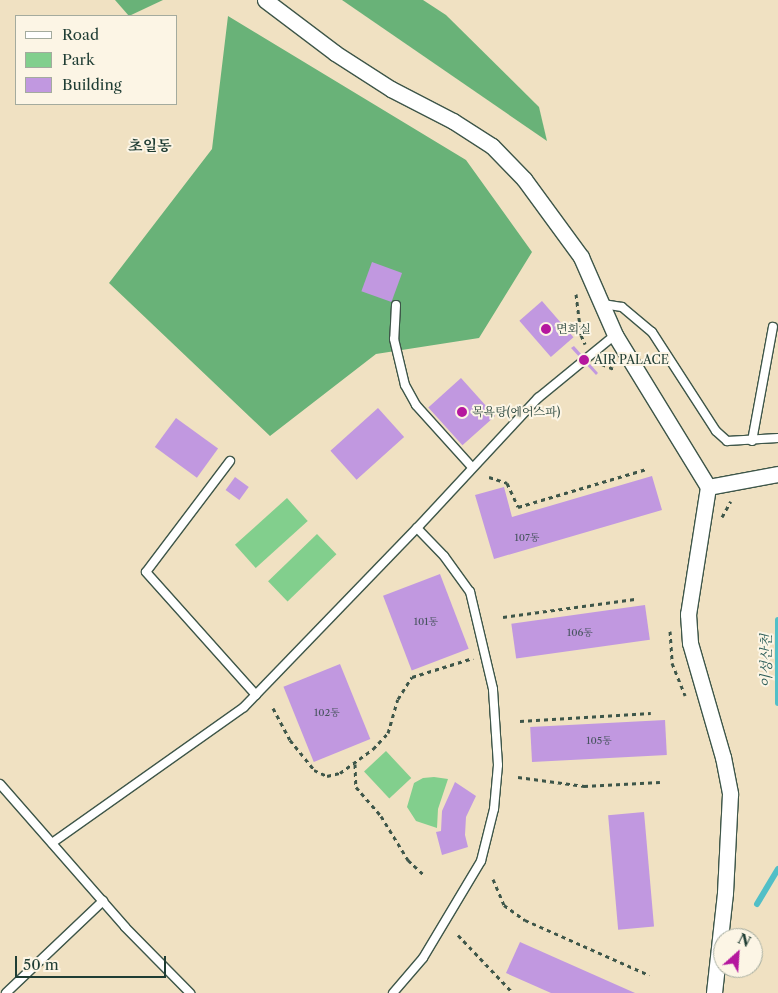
<!DOCTYPE html>
<meta charset="utf-8">
<style>
body{margin:0}
#map{position:relative;width:778px;height:993px;overflow:hidden;background:#f0e1c2;font-family:"Libre Caslon Text","Noto Serif KR",serif}
div>[style]{position:absolute}
.green>*{inset:0;background:#82cf8d;transform-origin:0 0}
.forest>*{inset:0;background:#69b278}
.stream>*{height:6px;margin:-3px;padding:0 3px;transform-origin:3px;border-radius:3px;background:#51bfc7}
.building>*{inset:0;background:#c198e0;transform-origin:0 0}
.path>*{height:3px;margin-top:-1.5px;transform-origin:0;background:repeating-linear-gradient(90deg,#3e5649 0 4px,transparent 0 8px)}
.roads{filter:drop-shadow(1px 0 #3e5649) drop-shadow(-1px 0 #3e5649) drop-shadow(0 1px #3e5649) drop-shadow(0 -1px #3e5649)}
.lane>*{height:8px;margin:-4px;padding:0 4px;transform-origin:4px;border-radius:4px;background:#fff}
.street>*{height:15px;margin:-7.5px;padding:0 7.5px;transform-origin:7.5px;border-radius:7.5px;background:#fff}
.dots>*{width:14px;height:14px;translate:-50% -50%;box-sizing:border-box;border:2px solid #fcf5e5;border-radius:50%}
span{translate:-50% -50%;white-space:nowrap;text-align:center;line-height:1.15;-webkit-text-stroke:4px #fcf5e5;paint-order:stroke}
.number-label{font-size:10px;color:#48545f}
.number-label span{-webkit-text-stroke-width:0}
.poi-label{font-size:12px;color:#1f3d34}
.left{translate:0 -50%;text-align:left}
.water-label{font-size:14px;color:#2c5e59;font-style:italic}
.quarter-label{font-size:15px;color:#1f3d34;font-weight:700}
.legend{position:absolute;left:15px;top:15px;width:162px;height:90px;box-sizing:border-box;background:#fcf5e5;border:1px solid #a4ab9e;margin:0;padding:6px 9px;list-style:none;font-size:15px;color:#1f3d34}
.legend li{display:flex;align-items:center;gap:10px;height:25px}
.legend b{width:25px;border:1px solid #a4ab9e}
.north{position:absolute;left:713px;top:928px;width:50px;height:50px;box-sizing:border-box;background:#fcf5e5;border:1px solid #a4ab9e;border-radius:50%;rotate:26deg;font-size:14px;font-weight:700;line-height:20px;text-align:center;color:#1f3d34}
.north::after{content:'';display:block;margin:auto;width:18px;height:22px;background:#b5179e;clip-path:polygon(50% 0,100% 100%,50% 72%,0 100%)}
.scale{position:absolute;left:15px;top:956px;width:151px;height:22px;box-sizing:border-box;border:2px solid #1f3d34;border-top:0;padding-left:6px;font-size:15px;line-height:18px;white-space:nowrap;color:#1f3d34;-webkit-text-stroke:4px #fcf5e5;paint-order:stroke}
</style>
<div id="map">
<div class="green">
<i style="left:287px;top:498px;width:31px;height:70px;rotate:48deg"></i>
<i style="left:317px;top:534px;width:28px;height:68px;rotate:46deg"></i>
<i style="left:386px;top:751px;width:37px;height:30px;rotate:47deg"></i>
<i style="clip-path:polygon(434px 777px,448px 779px,438px 809px,437px 828px,416px 821px,407px 807px,414px 783px,423px 778px)"></i>
</div>
<div class="forest">
<i style="clip-path:polygon(115px 0,163px 0,129px 16px)"></i>
<i style="clip-path:polygon(342px 0,423px 0,446px 15px,539px 107px,547px 141px)"></i>
<i style="clip-path:polygon(228px 16px,466px 160px,532px 252px,479px 338px,376px 354px,270px 436px,109px 283px,212px 149px)"></i>
</div>
<div class="stream">
<i style="left:778px;top:620px;width:83px;rotate:90deg"></i>
<i style="left:757px;top:904px;width:41px;rotate:-59deg"></i>
</div>
<div class="building">
<i style="left:372px;top:262px;width:32px;height:31px;rotate:20deg"></i>
<i style="left:542px;top:301px;width:48px;height:30px;rotate:49deg"></i>
<i style="clip-path:polygon(574px 346px,598px 373px,596px 375px,571px 348px)"></i>
<i style="left:461px;top:378px;width:51px;height:44px;rotate:48deg"></i>
<i style="left:378px;top:408px;width:39px;height:64px;rotate:48deg"></i>
<i style="left:176px;top:418px;width:52px;height:36px;rotate:36deg"></i>
<i style="clip-path:polygon(652px 476px,662px 510px,494px 559px,475px 495px,504px 487px,512px 517px)"></i>
<i style="left:235px;top:477px;width:17px;height:16px;rotate:36deg"></i>
<i style="left:440px;top:574px;width:80px;height:61px;rotate:69deg"></i>
<i style="left:645px;top:605px;width:35px;height:135px;rotate:82deg"></i>
<i style="left:340px;top:664px;width:81px;height:61px;rotate:68deg"></i>
<i style="left:665px;top:720px;width:35px;height:135px;rotate:87deg"></i>
<i style="clip-path:polygon(455px 782px,476px 796px,466px 817px,465px 835px,468px 847px,442px 855px,436px 832px,441px 831px,442px 811px)"></i>
<i style="left:644px;top:812px;width:115px;height:36px;rotate:85deg"></i>
<i style="clip-path:polygon(520px 942px,635px 993px,551px 993px,506px 973px)"></i>
</div>
<div class="path">
<i style="left:576px;top:294px;width:41px;rotate:83deg"></i>
<i style="left:581px;top:335px;width:10px;rotate:66deg"></i>
<i style="left:602px;top:364px;width:13px;rotate:23deg"></i>
<i style="left:489px;top:477px;width:19px;rotate:18deg"></i>
<i style="left:507px;top:483px;width:26px;rotate:65deg"></i>
<i style="left:518px;top:507px;width:134px;rotate:-16.5deg"></i>
<i style="left:722px;top:517px;width:18px;rotate:-61deg"></i>
<i style="left:503px;top:617px;width:133px;rotate:-7.8deg"></i>
<i style="left:670px;top:631px;width:32px;rotate:86deg"></i>
<i style="left:672px;top:663px;width:35px;rotate:68deg"></i>
<i style="left:273px;top:708px;width:36px;rotate:62deg"></i>
<i style="left:290px;top:740px;width:38px;rotate:51deg"></i>
<i style="left:314px;top:770px;width:14px;rotate:25deg"></i>
<i style="left:327px;top:776px;width:13px;rotate:-13deg"></i>
<i style="left:340px;top:773px;width:41px;rotate:-36deg"></i>
<i style="left:373px;top:749px;width:22px;rotate:-47deg"></i>
<i style="left:388px;top:733px;width:35px;rotate:-74deg"></i>
<i style="left:398px;top:699px;width:26px;rotate:-58deg"></i>
<i style="left:412px;top:677px;width:64px;rotate:-17.3deg"></i>
<i style="left:520px;top:721px;width:131px;rotate:-3.5deg"></i>
<i style="left:355px;top:764px;width:23px;rotate:88deg"></i>
<i style="left:356px;top:787px;width:38px;rotate:49deg"></i>
<i style="left:381px;top:816px;width:52px;rotate:58.5deg"></i>
<i style="left:408px;top:860px;width:21px;rotate:43deg"></i>
<i style="left:518px;top:777px;width:67px;rotate:7.8deg"></i>
<i style="left:584px;top:786px;width:76px;rotate:-3deg"></i>
<i style="left:493px;top:879px;width:28px;rotate:67deg"></i>
<i style="left:504px;top:905px;width:26px;rotate:36deg"></i>
<i style="left:525px;top:920px;width:136px;rotate:23.9deg"></i>
<i style="left:458px;top:935px;width:80px;rotate:46.5deg"></i>
</div>
<div class="roads">
<div class="lane">
<i style="left:603px;top:304px;width:19px;rotate:9deg"></i>
<i style="left:622px;top:307px;width:39px;rotate:40deg"></i>
<i style="left:652px;top:332px;width:118px;rotate:57.1deg"></i>
<i style="left:716px;top:431px;width:15px;rotate:42deg"></i>
<i style="left:727px;top:441px;width:51px;rotate:-3.4deg"></i>
<i style="left:396px;top:305px;width:34px;rotate:93deg"></i>
<i style="left:394px;top:339px;width:47px;rotate:76.6deg"></i>
<i style="left:405px;top:385px;width:23px;rotate:61deg"></i>
<i style="left:416px;top:405px;width:82px;rotate:48deg"></i>
<i style="left:752px;top:441px;width:116px;rotate:-79.6deg"></i>
<i style="left:230px;top:461px;width:139px;rotate:127.1deg"></i>
<i style="left:146px;top:572px;width:165px;rotate:48.2deg"></i>
<i style="left:0;top:784px;width:190px;rotate:48.8deg"></i>
<i style="left:125px;top:927px;width:93px;rotate:45.4deg"></i>
<i style="left:52px;top:843px;width:235px;rotate:-35.3deg"></i>
<i style="left:244px;top:707px;width:249px;rotate:-46deg"></i>
<i style="left:6px;top:993px;width:134px;rotate:-43.5deg"></i>
<i style="left:393px;top:993px;width:46px;rotate:-49.4deg"></i>
<i style="left:423px;top:958px;width:113px;rotate:-59.1deg"></i>
<i style="left:481px;top:861px;width:54px;rotate:-76deg"></i>
<i style="left:494px;top:809px;width:44px;rotate:-84.8deg"></i>
<i style="left:498px;top:765px;width:76px;rotate:-93.8deg"></i>
<i style="left:493px;top:689px;width:100px;rotate:-103.3deg"></i>
<i style="left:470px;top:592px;width:44px;rotate:-125.8deg"></i>
<i style="left:444px;top:556px;width:39px;rotate:-134deg"></i>
<i style="left:417px;top:528px;width:178px;rotate:-47.1deg"></i>
<i style="left:538px;top:398px;width:99px;rotate:-39.3deg"></i>
</div>
<div class="street">
<i style="left:265px;top:0;width:88px;rotate:37.1deg"></i>
<i style="left:335px;top:53px;width:67px;rotate:32.7deg"></i>
<i style="left:391px;top:89px;width:70px;rotate:27.3deg"></i>
<i style="left:453px;top:121px;width:46px;rotate:32.7deg"></i>
<i style="left:492px;top:146px;width:46px;rotate:45.9deg"></i>
<i style="left:524px;top:179px;width:97px;rotate:53.8deg"></i>
<i style="left:581px;top:257px;width:85px;rotate:66.4deg"></i>
<i style="left:615px;top:335px;width:178px;rotate:58.5deg"></i>
<i style="left:708px;top:487px;width:129px;rotate:98.9deg"></i>
<i style="left:688px;top:614px;width:29px;rotate:86deg"></i>
<i style="left:690px;top:643px;width:119px;rotate:73.9deg"></i>
<i style="left:723px;top:757px;width:38px;rotate:79deg"></i>
<i style="left:730px;top:794px;width:99px;rotate:92.9deg"></i>
<i style="left:725px;top:893px;width:101px;rotate:96.3deg"></i>
<i style="left:708px;top:487px;width:71px;rotate:-10.5deg"></i>
</div>
</div>
<div class="dots">
<i style="left:546px;top:329px;background:#b5179e"></i>
<i style="left:584px;top:360px;background:#b5179e"></i>
<i style="left:462px;top:412px;background:#b5179e"></i>
</div>
<div class="number-label">
<span style="left:527px;top:538px">107동</span>
<span style="left:426px;top:622px">101동</span>
<span style="left:580px;top:633px">106동</span>
<span style="left:327px;top:713px">102동</span>
<span style="left:599px;top:741px">105동</span>
</div>
<div class="poi-label">
<span class="left" style="left:556px;top:329px">면회실</span>
<span class="left" style="left:594px;top:360px">AIR PALACE</span>
<span class="left" style="left:472px;top:412px">목욕탕(에어스파)</span>
</div>
<div class="water-label">
<span style="left:766px;top:661px;rotate:-90deg">이성산천</span>
</div>
<div class="quarter-label">
<span style="left:150px;top:146px">초일동</span>
</div>
<ul class="legend">
<li><b style="height:6px;background:#fff"></b>Road</li>
<li><b style="height:14px;background:#82cf8d"></b>Park</li>
<li><b style="height:14px;background:#c198e0"></b>Building</li>
</ul>
<div class="north">N</div>
<div class="scale">50 m</div>
</div>
